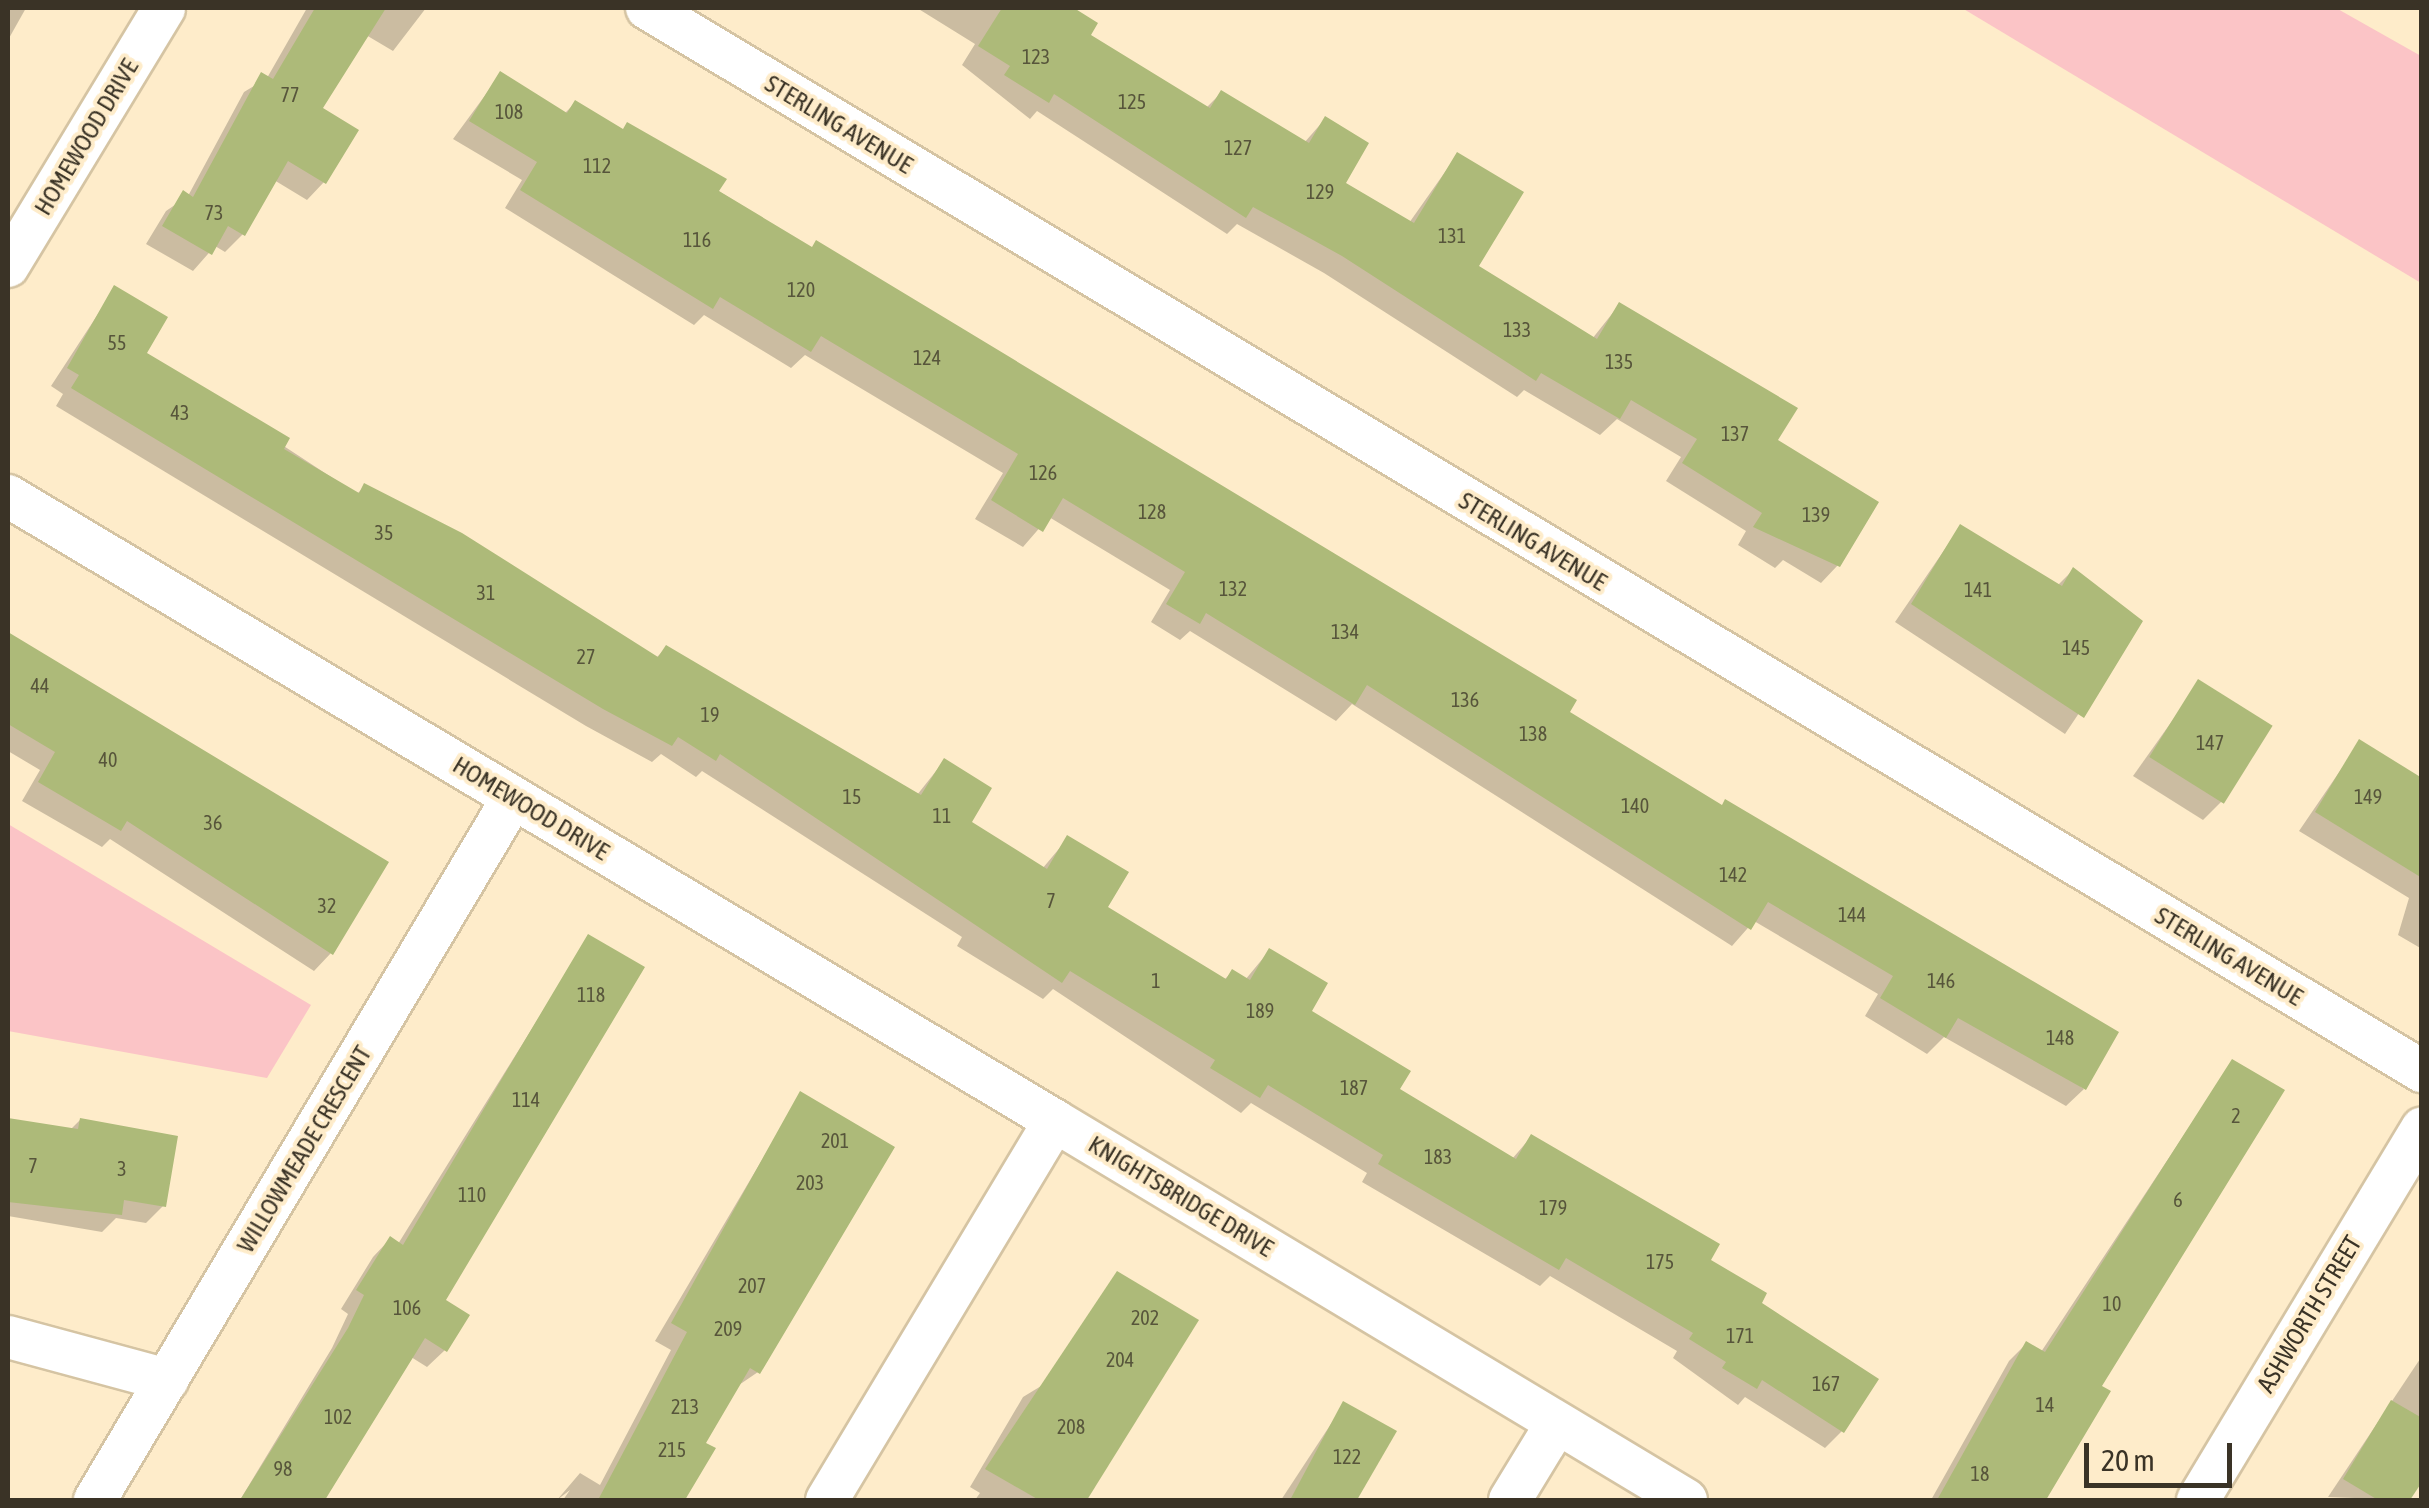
<!DOCTYPE html>
<style>
body{margin:0}
#map{position:relative;width:2429px;height:1508px;overflow:hidden;background:#feecca;font-family:"Asap Condensed",sans-serif}
div>[style]{position:absolute}
.green>*{inset:0;background:#fbc4c6}
.shadow>*{inset:0;background:#0003}
.building>*{inset:0;background:#adba79;transform-origin:0 0}
.roads{filter:drop-shadow(2px 0 #d5c4a3) drop-shadow(-2px 0 #d5c4a3) drop-shadow(0 2px #d5c4a3) drop-shadow(0 -2px #d5c4a3)}
.minor>*{height:42px;margin:-21px;padding:0 21px;transform-origin:21px;border-radius:21px;background:#fff}
span{translate:-50% -50%;white-space:nowrap;text-align:center;line-height:1.15;-webkit-text-stroke:8px #feecca;paint-order:stroke}
.number-label{font-size:20px;color:#57553b}
.number-label span{-webkit-text-stroke-width:0}
.street-label{font-size:25px;color:#3a3326}
.frame{position:absolute;inset:0;border:10px solid #3a3326;pointer-events:none}
.scale{position:absolute;left:2084px;top:1443px;width:148px;height:45px;box-sizing:border-box;border:5px solid #3a3326;border-top:0;padding-left:12px;font-size:30px;line-height:35px;white-space:nowrap;color:#3a3326;-webkit-text-stroke:8px #feecca;paint-order:stroke}
</style>
<div id="map">
<div class="green">
<i style="clip-path:polygon(1962px 8px,2336px 8px,2421px 56px,2421px 283px)"></i>
<i style="clip-path:polygon(8px 824px,311px 1005px,267px 1078px,8px 1031px)"></i>
</div>
<div class="shadow">
<i style="clip-path:polygon(8px 8px,26px 8px,8px 40px)"></i>
<i style="clip-path:polygon(307px 8px,426px 8px,393px 51px,366px 35px,319px 109px,324px 182px,307px 200px,274px 180px,243px 234px,225px 252px,215px 246px,193px 271px,146px 244px,166px 211px,188px 196px,244px 92px,267px 78px)"></i>
<i style="clip-path:polygon(917px 8px,1069px 8px,1095px 24px,1087px 36px,1206px 108px,1221px 93px,1304px 143px,1325px 119px,1342px 184px,1409px 223px,1457px 155px,1476px 267px,1592px 339px,1619px 305px,1775px 441px,1838px 565px,1821px 583px,1783px 560px,1775px 568px,1738px 545px,1746px 531px,1666px 481px,1681px 457px,1617px 419px,1600px 435px,1524px 390px,1517px 397px,1324px 273px,1237px 224px,1227px 234px,1037px 111px,1030px 119px,962px 65px,975px 44px)"></i>
<i style="clip-path:polygon(500px 75px,564px 114px,575px 103px,1567px 712px,2084px 1089px,2066px 1106px,1944px 1037px,1927px 1054px,1865px 1016px,1878px 994px,1754px 921px,1732px 946px,1352px 704px,1336px 721px,1190px 631px,1180px 640px,1151px 622px,1170px 590px,1049px 517px,1023px 547px,975px 519px,1003px 473px,805px 355px,791px 368px,704px 315px,694px 325px,505px 208px,522px 180px,453px 139px)"></i>
<i style="clip-path:polygon(115px 288px,143px 354px,357px 494px,365px 486px,656px 658px,666px 648px,917px 795px,944px 761px,968px 823px,1042px 869px,1068px 838px,1105px 907px,1224px 980px,1232px 972px,1245px 980px,1269px 951px,1308px 1012px,1396px 1090px,1512px 1159px,1531px 1137px,1708px 1260px,1759px 1304px,1842px 1431px,1825px 1448px,1745px 1397px,1738px 1405px,1673px 1358px,1677px 1351px,1550px 1276px,1540px 1286px,1362px 1182px,1367px 1173px,1251px 1103px,1241px 1113px,1053px 989px,1043px 999px,957px 946px,962px 937px,702px 771px,696px 777px,661px 754px,652px 762px,586px 726px,56px 406px,63px 394px,51px 386px)"></i>
<i style="clip-path:polygon(1960px 527px,2057px 586px,2073px 570px,2140px 622px,2065px 734px,1895px 622px)"></i>
<i style="clip-path:polygon(16px 640px,331px 953px,314px 971px,110px 839px,102px 847px,22px 801px,40px 770px,8px 751px,8px 648px)"></i>
<i style="clip-path:polygon(2199px 683px,2221px 802px,2203px 820px,2133px 776px)"></i>
<i style="clip-path:polygon(2359px 743px,2422px 780px,2422px 949px,2398px 935px,2409px 898px,2299px 831px)"></i>
<i style="clip-path:polygon(589px 937px,443px 1300px,445px 1350px,427px 1367px,411px 1357px,324px 1500px,240px 1500px,332px 1348px,348px 1314px,341px 1309px,373px 1257px,390px 1239px,398px 1244px)"></i>
<i style="clip-path:polygon(2232px 1062px,2099px 1387px,2107px 1392px,2044px 1500px,1931px 1500px,2009px 1361px,2026px 1344px,2041px 1352px)"></i>
<i style="clip-path:polygon(801px 1094px,758px 1372px,736px 1387px,702px 1444px,712px 1449px,681px 1500px,563px 1500px,570px 1490px,557px 1500px,580px 1473px,600px 1485px,671px 1350px,655px 1341px)"></i>
<i style="clip-path:polygon(8px 1119px,70px 1130px,80px 1120px,163px 1206px,146px 1223px,116px 1218px,102px 1232px,8px 1216px)"></i>
<i style="clip-path:polygon(1117px 1274px,1196px 1321px,1085px 1500px,975px 1500px,980px 1493px,970px 1487px,1023px 1397px,1046px 1383px)"></i>
<i style="clip-path:polygon(2422px 1356px,2422px 1478px,2407px 1500px,2328px 1497px)"></i>
<i style="clip-path:polygon(1344px 1404px,1393px 1432px,1354px 1500px,1281px 1500px)"></i>
</div>
<div class="building">
<i style="clip-path:polygon(315px 8px,386px 8px,323px 108px,359px 130px,326px 184px,288px 161px,245px 236px,228px 226px,212px 255px,162px 226px,183px 190px,193px 197px,261px 72px,273px 79px)"></i>
<i style="clip-path:polygon(1002px 8px,1074px 8px,1098px 23px,1091px 35px,1210px 108px,1221px 90px,1309px 143px,1325px 116px,1369px 143px,1346px 183px,1414px 223px,1457px 152px,1524px 192px,1479px 266px,1597px 339px,1619px 302px,1798px 408px,1778px 440px,1879px 502px,1840px 567px,1753px 527px,1762px 513px,1682px 463px,1697px 439px,1631px 400px,1620px 419px,1541px 373px,1536px 381px,1342px 256px,1253px 207px,1246px 218px,1054px 94px,1049px 103px,1004px 75px,1010px 66px,978px 46px)"></i>
<i style="clip-path:polygon(500px 71px,567px 113px,575px 100px,623px 129px,627px 122px,727px 179px,719px 191px,812px 247px,816px 240px,1577px 700px,1570px 712px,1722px 805px,1725px 799px,2119px 1032px,2086px 1090px,1958px 1018px,1946px 1038px,1880px 998px,1893px 976px,1768px 902px,1751px 930px,1367px 685px,1355px 705px,1206px 613px,1200px 624px,1166px 604px,1185px 572px,1063px 498px,1043px 532px,991px 500px,1018px 454px,821px 336px,811px 352px,720px 297px,713px 309px,520px 190px,537px 162px,469px 121px)"></i>
<i style="clip-path:polygon(114px 285px,168px 317px,147px 353px,290px 438px,284px 449px,359px 493px,364px 483px,462px 533px,658px 657px,666px 645px,921px 795px,944px 758px,992px 788px,972px 822px,1047px 869px,1067px 835px,1129px 872px,1108px 907px,1226px 979px,1232px 969px,1250px 980px,1269px 948px,1328px 983px,1312px 1011px,1411px 1071px,1400px 1089px,1516px 1159px,1531px 1134px,1720px 1244px,1711px 1260px,1767px 1293px,1762px 1303px,1879px 1379px,1844px 1433px,1762px 1380px,1757px 1389px,1722px 1368px,1726px 1362px,1689px 1339px,1693px 1333px,1566px 1258px,1559px 1270px,1378px 1164px,1383px 1155px,1268px 1085px,1260px 1098px,1210px 1068px,1215px 1060px,1070px 971px,1062px 983px,720px 754px,716px 761px,678px 737px,672px 746px,603px 709px,71px 388px,79px 375px,67px 368px)"></i>
<i style="clip-path:polygon(1960px 524px,2062px 586px,2073px 567px,2143px 621px,2084px 718px,1911px 604px)"></i>
<i style="clip-path:polygon(8px 632px,389px 862px,333px 955px,127px 821px,121px 831px,38px 782px,55px 752px,8px 724px)"></i>
<i style="left:2198px;top:679px;width:88px;height:92px;rotate:32deg"></i>
<i style="clip-path:polygon(2359px 739px,2422px 778px,2422px 878px,2315px 812px)"></i>
<i style="clip-path:polygon(588px 934px,645px 967px,446px 1300px,470px 1315px,447px 1352px,425px 1338px,325px 1500px,240px 1500px,348px 1328px,364px 1295px,356px 1290px,390px 1236px,403px 1245px)"></i>
<i style="clip-path:polygon(2232px 1059px,2285px 1090px,2102px 1386px,2111px 1391px,2046px 1500px,1937px 1500px,2026px 1341px,2045px 1352px)"></i>
<i style="clip-path:polygon(800px 1091px,895px 1147px,760px 1374px,750px 1368px,706px 1443px,716px 1448px,685px 1500px,598px 1500px,687px 1332px,671px 1323px)"></i>
<i style="clip-path:polygon(8px 1118px,78px 1129px,80px 1118px,178px 1136px,166px 1207px,124px 1200px,122px 1215px,8px 1202px)"></i>
<i style="clip-path:polygon(1117px 1271px,1199px 1320px,1087px 1500px,1039px 1500px,985px 1469px)"></i>
<i style="clip-path:polygon(2391px 1400px,2422px 1418px,2422px 1482px,2410px 1500px,2378px 1500px,2343px 1479px)"></i>
<i style="clip-path:polygon(1343px 1401px,1397px 1431px,1357px 1500px,1290px 1500px)"></i>
</div>
<div class="roads">
<div class="minor">
<i style="left:647px;top:8px;width:2069px;rotate:30.92deg"></i>
<i style="left:8px;top:266px;width:301px;rotate:-58.8deg"></i>
<i style="left:8px;top:496px;width:1219px;rotate:30.83deg"></i>
<i style="left:8px;top:1337px;width:165px;rotate:15.1deg"></i>
<i style="left:95px;top:1500px;width:817px;rotate:-59.23deg"></i>
<i style="left:827px;top:1500px;width:442px;rotate:-59deg"></i>
<i style="left:1055px;top:1121px;width:736px;rotate:30.99deg"></i>
<i style="left:1510px;top:1500px;width:90px;rotate:-58.6deg"></i>
<i style="left:2198px;top:1500px;width:434px;rotate:-58.9deg"></i>
</div>
</div>
<div class="number-label">
<span style="left:1036px;top:56px">123</span>
<span style="left:290px;top:94px">77</span>
<span style="left:1132px;top:101px">125</span>
<span style="left:509px;top:111px">108</span>
<span style="left:1238px;top:147px">127</span>
<span style="left:597px;top:165px">112</span>
<span style="left:1320px;top:191px">129</span>
<span style="left:214px;top:212px">73</span>
<span style="left:1452px;top:235px">131</span>
<span style="left:697px;top:239px">116</span>
<span style="left:801px;top:289px">120</span>
<span style="left:1517px;top:329px">133</span>
<span style="left:117px;top:342px">55</span>
<span style="left:927px;top:357px">124</span>
<span style="left:1619px;top:361px">135</span>
<span style="left:180px;top:412px">43</span>
<span style="left:1735px;top:433px">137</span>
<span style="left:1043px;top:472px">126</span>
<span style="left:1152px;top:511px">128</span>
<span style="left:1816px;top:514px">139</span>
<span style="left:384px;top:532px">35</span>
<span style="left:1233px;top:588px">132</span>
<span style="left:1978px;top:589px">141</span>
<span style="left:486px;top:592px">31</span>
<span style="left:1345px;top:631px">134</span>
<span style="left:2076px;top:647px">145</span>
<span style="left:586px;top:656px">27</span>
<span style="left:40px;top:685px">44</span>
<span style="left:1465px;top:699px">136</span>
<span style="left:710px;top:714px">19</span>
<span style="left:1533px;top:733px">138</span>
<span style="left:2210px;top:742px">147</span>
<span style="left:108px;top:759px">40</span>
<span style="left:852px;top:796px">15</span>
<span style="left:2368px;top:796px">149</span>
<span style="left:1635px;top:805px">140</span>
<span style="left:942px;top:815px">11</span>
<span style="left:213px;top:822px">36</span>
<span style="left:1733px;top:874px">142</span>
<span style="left:1051px;top:900px">7</span>
<span style="left:327px;top:905px">32</span>
<span style="left:1852px;top:914px">144</span>
<span style="left:1156px;top:980px">1</span>
<span style="left:1941px;top:980px">146</span>
<span style="left:591px;top:994px">118</span>
<span style="left:1260px;top:1010px">189</span>
<span style="left:2060px;top:1037px">148</span>
<span style="left:1354px;top:1087px">187</span>
<span style="left:526px;top:1099px">114</span>
<span style="left:2236px;top:1115px">2</span>
<span style="left:835px;top:1140px">201</span>
<span style="left:1438px;top:1156px">183</span>
<span style="left:33px;top:1165px">7</span>
<span style="left:122px;top:1168px">3</span>
<span style="left:810px;top:1182px">203</span>
<span style="left:472px;top:1194px">110</span>
<span style="left:2178px;top:1199px">6</span>
<span style="left:1553px;top:1207px">179</span>
<span style="left:1660px;top:1261px">175</span>
<span style="left:752px;top:1285px">207</span>
<span style="left:2112px;top:1303px">10</span>
<span style="left:407px;top:1307px">106</span>
<span style="left:1145px;top:1317px">202</span>
<span style="left:728px;top:1328px">209</span>
<span style="left:1740px;top:1335px">171</span>
<span style="left:1120px;top:1359px">204</span>
<span style="left:1826px;top:1383px">167</span>
<span style="left:2045px;top:1404px">14</span>
<span style="left:685px;top:1406px">213</span>
<span style="left:338px;top:1416px">102</span>
<span style="left:1071px;top:1426px">208</span>
<span style="left:672px;top:1449px">215</span>
<span style="left:1347px;top:1456px">122</span>
<span style="left:283px;top:1468px">98</span>
<span style="left:1980px;top:1473px">18</span>
</div>
<div class="street-label">
<span style="left:839px;top:124px;rotate:31deg">STERLING AVENUE</span>
<span style="left:86px;top:137px;rotate:-59deg">HOMEWOOD DRIVE</span>
<span style="left:1533px;top:541px;rotate:31deg">STERLING AVENUE</span>
<span style="left:531px;top:808px;rotate:31deg">HOMEWOOD DRIVE</span>
<span style="left:2229px;top:956px;rotate:31deg">STERLING AVENUE</span>
<span style="left:304px;top:1149px;rotate:-59deg">WILLOWMEADE CRESCENT</span>
<span style="left:1181px;top:1196px;rotate:31deg">KNIGHTSBRIDGE DRIVE</span>
<span style="left:2309px;top:1314px;rotate:-59deg">ASHWORTH STREET</span>
</div>
<div class="frame"></div>
<div class="scale">20 m</div>
</div>
